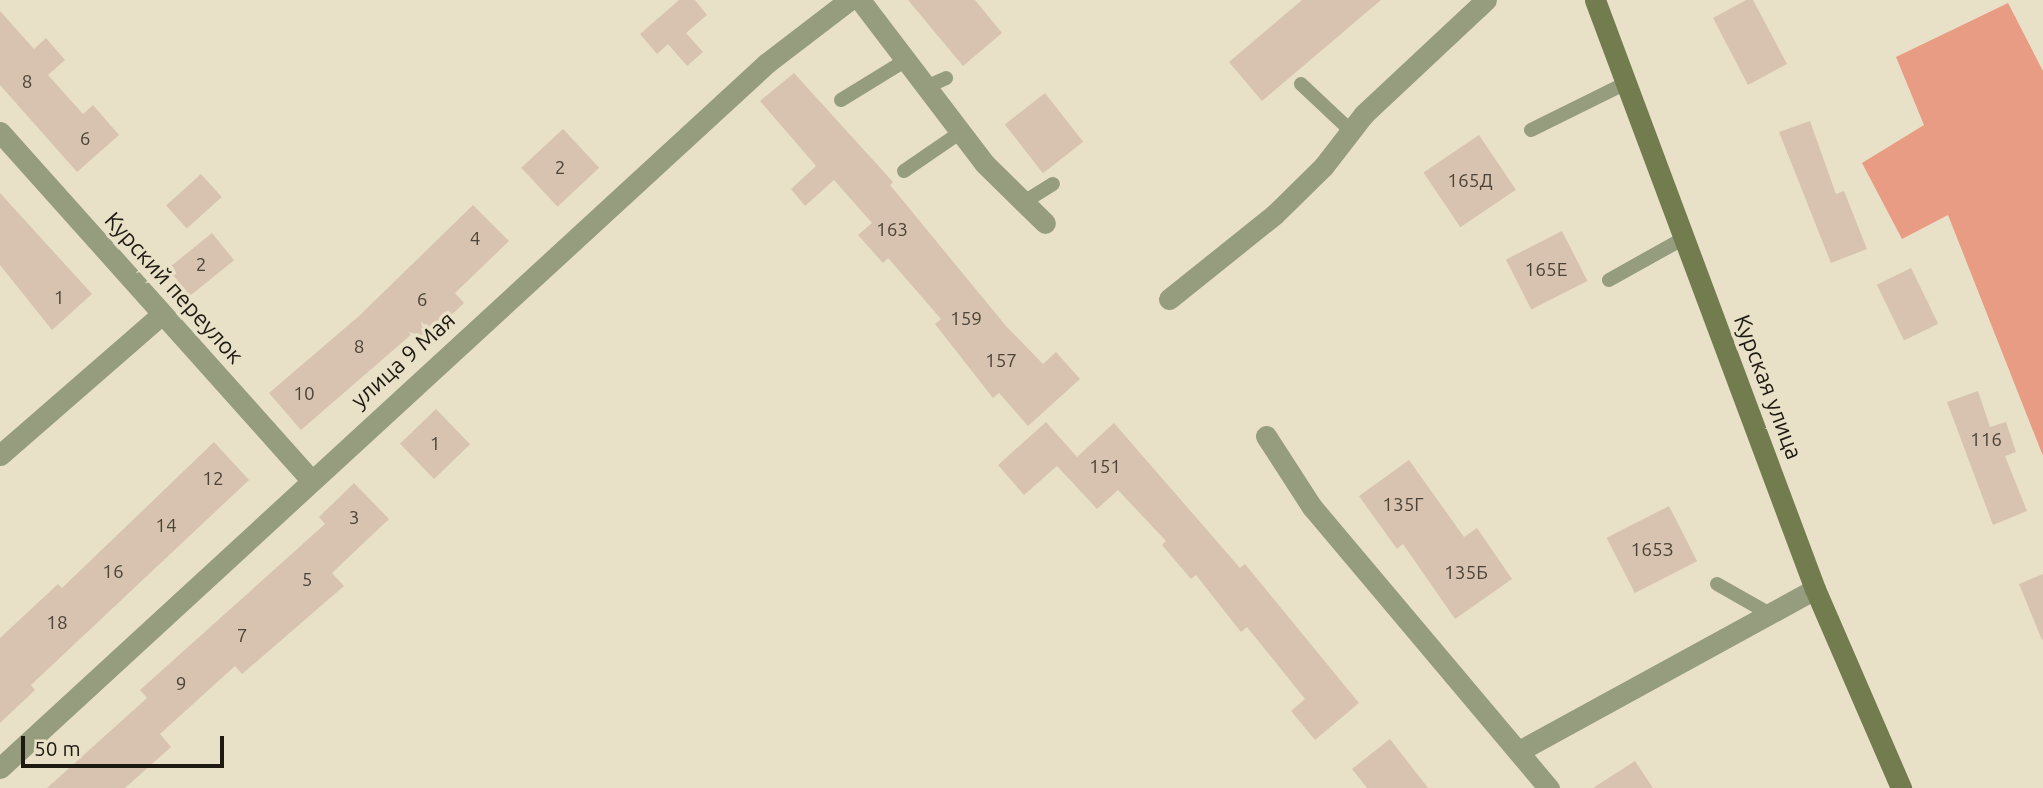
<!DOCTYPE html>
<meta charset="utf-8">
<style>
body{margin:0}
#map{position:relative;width:2043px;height:788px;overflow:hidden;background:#e9e1c7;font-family:Ubuntu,sans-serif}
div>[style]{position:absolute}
.green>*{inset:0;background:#e79c83}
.building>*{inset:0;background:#d7c3b0;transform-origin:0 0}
.lane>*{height:14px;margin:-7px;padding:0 7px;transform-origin:7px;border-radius:7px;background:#959d7e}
.street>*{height:21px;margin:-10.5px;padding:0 10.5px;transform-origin:10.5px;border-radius:10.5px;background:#959d7e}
.secondary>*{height:21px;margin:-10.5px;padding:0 10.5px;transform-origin:10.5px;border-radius:10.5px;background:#727c4e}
span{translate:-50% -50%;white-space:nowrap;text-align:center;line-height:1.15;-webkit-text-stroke:7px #e9e1c7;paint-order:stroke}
.number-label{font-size:19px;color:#4c4439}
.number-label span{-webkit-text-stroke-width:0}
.street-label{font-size:23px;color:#1d1a11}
.scale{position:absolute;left:21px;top:736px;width:203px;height:32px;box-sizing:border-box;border:4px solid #1d1a11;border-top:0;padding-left:9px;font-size:21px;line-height:24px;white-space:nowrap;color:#1d1a11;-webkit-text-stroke:5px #e9e1c7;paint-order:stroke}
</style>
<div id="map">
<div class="green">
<i style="clip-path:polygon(2008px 3px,2043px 71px,2043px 456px,1948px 215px,1902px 239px,1862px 163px,1924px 125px,1896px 57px)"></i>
</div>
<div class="building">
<i style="clip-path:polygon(679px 0,695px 0,707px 15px,686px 33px,703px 52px,687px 66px,668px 44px,657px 54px,640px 34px)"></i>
<i style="clip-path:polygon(908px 0,975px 0,1002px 33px,963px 66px)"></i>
<i style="clip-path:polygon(1302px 0,1381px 0,1262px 101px,1229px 62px)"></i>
<i style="clip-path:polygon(1746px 0,1753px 0,1787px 64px,1748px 85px,1713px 18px)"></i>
<i style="clip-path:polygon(0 11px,34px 49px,46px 38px,65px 60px,48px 75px,83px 114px,93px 105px,119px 135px,77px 172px,0 85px)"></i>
<i style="clip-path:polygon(794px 73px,893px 182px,890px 185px,1006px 326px,1043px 364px,1056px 352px,1080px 379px,1028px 426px,999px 393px,993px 398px,935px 324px,941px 319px,888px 258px,883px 263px,858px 235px,872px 223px,834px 180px,805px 206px,791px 189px,816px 166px,760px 101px)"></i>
<i style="left:1045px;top:93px;width:62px;height:51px;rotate:52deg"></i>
<i style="clip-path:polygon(1810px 121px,1836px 194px,1844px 191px,1867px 249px,1831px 263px,1779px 132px)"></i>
<i style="left:563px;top:129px;width:53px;height:57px;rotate:47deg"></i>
<i style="left:1479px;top:135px;width:66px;height:67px;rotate:56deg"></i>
<i style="left:201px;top:174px;width:31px;height:47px;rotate:48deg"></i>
<i style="clip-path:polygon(0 193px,92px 294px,52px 330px,0 265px)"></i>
<i style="clip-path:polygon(473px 205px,509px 241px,455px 293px,464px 303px,422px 343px,413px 333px,301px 430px,269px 393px,359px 316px)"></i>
<i style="left:1562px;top:231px;width:56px;height:63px;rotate:63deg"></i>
<i style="left:212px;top:233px;width:35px;height:57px;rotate:51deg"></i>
<i style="left:1911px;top:268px;width:62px;height:38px;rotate:64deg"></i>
<i style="clip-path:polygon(1978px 391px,1990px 427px,2006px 422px,2016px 452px,2005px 456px,2027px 511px,1993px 525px,1947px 402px)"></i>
<i style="left:436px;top:409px;width:49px;height:50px;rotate:46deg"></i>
<i style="clip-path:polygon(1046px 422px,1077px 457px,1114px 423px,1240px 568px,1245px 564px,1359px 703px,1315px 740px,1291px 711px,1305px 699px,1247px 627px,1241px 632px,1196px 575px,1191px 579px,1162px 545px,1166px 541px,1118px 490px,1097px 509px,1057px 466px,1024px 495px,998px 465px)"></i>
<i style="clip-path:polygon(214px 442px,249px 480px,31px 685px,35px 690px,0 723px,0 638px,58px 584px,62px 588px)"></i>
<i style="clip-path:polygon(1409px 460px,1464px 537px,1477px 528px,1512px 579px,1455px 619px,1403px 544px,1397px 549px,1359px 496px)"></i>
<i style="clip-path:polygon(354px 483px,389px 519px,332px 573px,344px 586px,242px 674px,235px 666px,160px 734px,171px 747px,125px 788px,47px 788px,147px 698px,140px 690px,325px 524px,319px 517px)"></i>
<i style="left:1669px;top:506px;width:62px;height:70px;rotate:63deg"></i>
<i style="clip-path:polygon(2043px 574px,2043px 639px,2042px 640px,2019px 584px)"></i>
<i style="clip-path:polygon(1390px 739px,1428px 788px,1367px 788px,1352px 769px)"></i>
<i style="clip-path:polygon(1635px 761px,1653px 788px,1593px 788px)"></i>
</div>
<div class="lane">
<i style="left:1301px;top:84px;width:69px;rotate:43.2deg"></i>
<i style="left:926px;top:87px;width:22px;rotate:-24deg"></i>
<i style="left:841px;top:100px;width:76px;rotate:-31.6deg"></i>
<i style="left:1531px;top:130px;width:106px;rotate:-26.3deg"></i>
<i style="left:904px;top:171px;width:69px;rotate:-34.4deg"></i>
<i style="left:1024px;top:202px;width:34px;rotate:-32deg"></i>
<i style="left:1609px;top:280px;width:86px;rotate:-29.2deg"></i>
<i style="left:1717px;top:584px;width:61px;rotate:29.5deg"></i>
</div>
<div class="street">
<i style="left:860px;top:0;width:206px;rotate:52.7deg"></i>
<i style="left:985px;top:164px;width:84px;rotate:44.5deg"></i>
<i style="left:0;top:132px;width:465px;rotate:48.2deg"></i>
<i style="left:1169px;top:299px;width:136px;rotate:-38.7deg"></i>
<i style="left:1275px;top:214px;width:67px;rotate:-44.4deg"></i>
<i style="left:1323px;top:167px;width:67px;rotate:-52.3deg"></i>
<i style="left:1364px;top:114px;width:167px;rotate:-43.1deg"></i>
<i style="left:1266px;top:436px;width:85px;rotate:57.1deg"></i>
<i style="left:1312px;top:507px;width:368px;rotate:49.9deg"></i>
<i style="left:0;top:455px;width:215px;rotate:-41deg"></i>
<i style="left:1519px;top:751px;width:337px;rotate:-28.7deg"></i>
<i style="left:0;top:768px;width:1042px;rotate:-42.59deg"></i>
<i style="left:767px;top:63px;width:103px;rotate:-37.5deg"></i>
</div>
<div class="secondary">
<i style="left:1595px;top:0;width:629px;rotate:69.52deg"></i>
<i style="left:1815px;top:589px;width:217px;rotate:66.6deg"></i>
</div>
<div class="number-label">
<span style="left:27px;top:82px">8</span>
<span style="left:85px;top:139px">6</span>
<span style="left:560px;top:168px">2</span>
<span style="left:1470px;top:181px">165Д</span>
<span style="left:892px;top:230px">163</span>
<span style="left:475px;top:239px">4</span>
<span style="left:201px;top:265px">2</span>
<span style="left:1546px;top:270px">165Е</span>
<span style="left:59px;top:298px">1</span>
<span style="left:422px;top:300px">6</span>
<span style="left:966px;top:319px">159</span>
<span style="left:359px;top:347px">8</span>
<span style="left:1001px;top:361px">157</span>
<span style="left:304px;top:394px">10</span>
<span style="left:1986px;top:440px">116</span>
<span style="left:435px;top:444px">1</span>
<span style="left:1105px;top:467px">151</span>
<span style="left:213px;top:479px">12</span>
<span style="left:1403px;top:505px">135Г</span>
<span style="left:354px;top:518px">3</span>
<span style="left:166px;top:526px">14</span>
<span style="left:1652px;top:550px">165З</span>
<span style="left:113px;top:572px">16</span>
<span style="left:1466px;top:573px">135Б</span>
<span style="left:307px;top:580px">5</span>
<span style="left:57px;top:623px">18</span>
<span style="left:242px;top:636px">7</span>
<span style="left:181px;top:684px">9</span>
</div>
<div class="street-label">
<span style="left:174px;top:288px;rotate:48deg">Курский переулок</span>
<span style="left:403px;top:360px;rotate:-42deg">улица 9 Мая</span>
<span style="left:1768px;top:387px;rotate:69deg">Курская улица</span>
</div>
<div class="scale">50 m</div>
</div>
